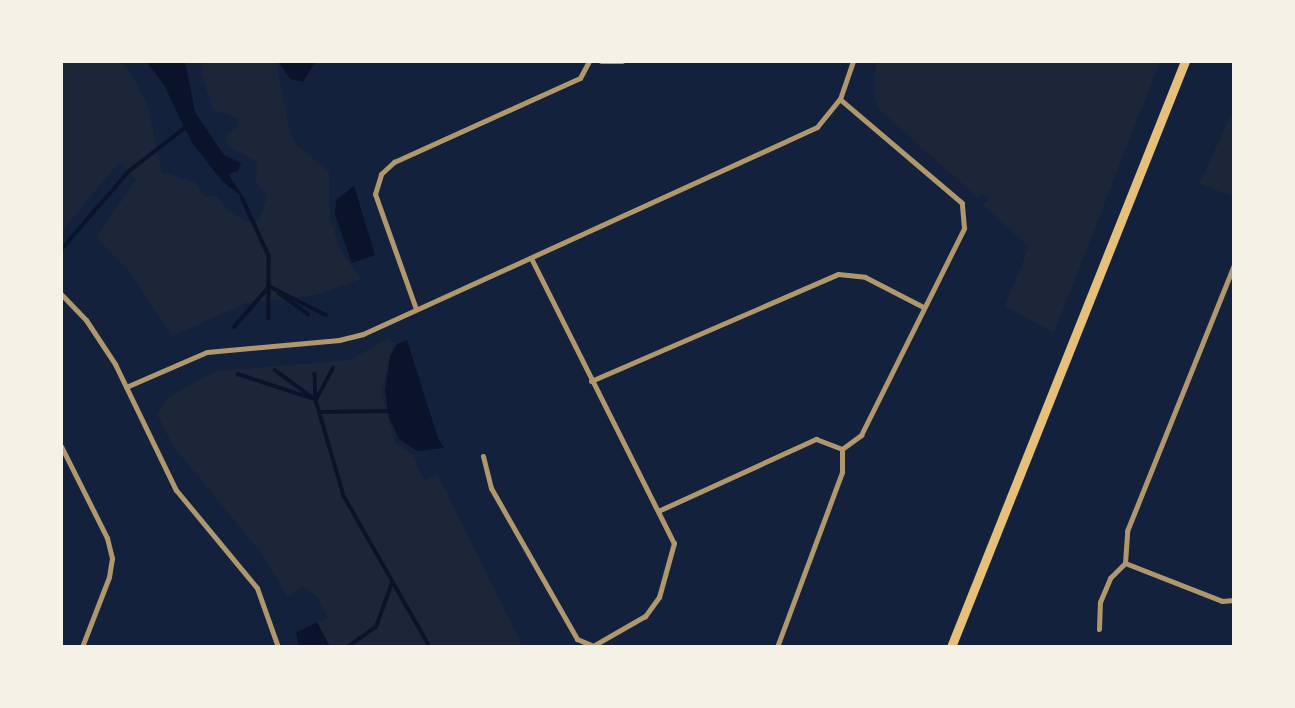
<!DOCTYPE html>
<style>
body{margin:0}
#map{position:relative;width:1295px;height:708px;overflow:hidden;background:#14213d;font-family:"Nunito Sans",sans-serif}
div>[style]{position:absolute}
.green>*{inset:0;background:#1d2539}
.water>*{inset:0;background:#0b132b}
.stream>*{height:3.5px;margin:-1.75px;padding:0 1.75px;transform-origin:1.75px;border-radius:1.75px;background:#0b132b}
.minor>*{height:5px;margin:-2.5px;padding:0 2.5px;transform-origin:2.5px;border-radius:2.5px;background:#b1986c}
.trunk>*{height:9px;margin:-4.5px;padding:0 4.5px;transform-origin:4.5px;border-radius:4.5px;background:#e5c07b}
span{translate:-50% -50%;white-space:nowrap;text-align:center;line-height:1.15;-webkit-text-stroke:6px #f6f1e7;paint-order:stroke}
.frame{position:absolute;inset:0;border:63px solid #f6f1e7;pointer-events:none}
</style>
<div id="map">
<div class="green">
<i style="clip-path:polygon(61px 61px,120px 61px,135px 80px,148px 107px,162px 172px,194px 182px,205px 197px,216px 196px,229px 212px,251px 223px,259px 221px,267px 196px,256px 182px,257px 162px,228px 146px,226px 135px,238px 126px,238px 118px,213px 110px,201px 72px,203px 61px,276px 61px,290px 133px,295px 143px,329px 172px,330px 220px,342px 253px,361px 279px,315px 295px,246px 303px,172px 336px,132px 275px,96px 237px,136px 180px,119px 162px,61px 232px)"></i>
<i style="clip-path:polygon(876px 61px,1160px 61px,1054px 333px,1005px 306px,1029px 247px,983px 205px,989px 200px,984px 195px,978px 198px,879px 109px,874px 93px)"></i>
<i style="clip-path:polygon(1234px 109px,1234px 197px,1199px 184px)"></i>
<i style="clip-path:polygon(387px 338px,394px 343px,381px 392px,395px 443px,413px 455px,424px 480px,438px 475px,523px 647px,330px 647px,317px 622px,328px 618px,317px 597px,303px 586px,288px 598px,260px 551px,173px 446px,157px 414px,168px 397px,216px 371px,351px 360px)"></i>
</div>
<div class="water">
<i style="clip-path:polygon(146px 61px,185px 61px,195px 112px,224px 155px,241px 163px,238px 171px,228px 174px,245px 199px,223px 182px,192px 143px,164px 85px)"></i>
<i style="clip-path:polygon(278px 61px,316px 61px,303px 82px,290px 79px)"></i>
<i style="clip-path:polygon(354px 186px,375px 255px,352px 263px,335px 215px,336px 200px)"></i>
<i style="clip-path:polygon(407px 340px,438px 438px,444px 448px,417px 451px,399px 439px,389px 417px,385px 391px,390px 356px,397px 344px)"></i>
<i style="clip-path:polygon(317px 622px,330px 647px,299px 647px,296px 633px)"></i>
</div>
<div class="stream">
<i style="left:242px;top:197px;width:65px;rotate:65.4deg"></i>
<i style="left:269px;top:256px;width:62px;rotate:90deg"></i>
<i style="left:61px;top:250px;width:103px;rotate:-49.3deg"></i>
<i style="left:128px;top:172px;width:73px;rotate:-37.8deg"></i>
<i style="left:269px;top:286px;width:64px;rotate:27deg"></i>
<i style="left:279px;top:293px;width:36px;rotate:36deg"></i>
<i style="left:234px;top:327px;width:52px;rotate:-48.9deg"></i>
<i style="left:275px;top:370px;width:51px;rotate:36.2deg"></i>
<i style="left:316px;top:400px;width:100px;rotate:73.7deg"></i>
<i style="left:344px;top:496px;width:174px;rotate:60.3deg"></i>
<i style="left:238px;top:374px;width:77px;rotate:18.2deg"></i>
<i style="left:315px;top:374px;width:24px;rotate:88deg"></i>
<i style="left:316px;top:400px;width:36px;rotate:-62deg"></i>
<i style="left:320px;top:412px;width:68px;rotate:-0.8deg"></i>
<i style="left:348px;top:647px;width:34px;rotate:-36deg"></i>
<i style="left:376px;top:627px;width:47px;rotate:-70deg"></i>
</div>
<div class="minor">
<i style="left:601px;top:61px;width:21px"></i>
<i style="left:531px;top:258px;width:319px;rotate:63.4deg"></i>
<i style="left:674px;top:543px;width:56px;rotate:105.5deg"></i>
<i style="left:659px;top:597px;width:24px;rotate:126deg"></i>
<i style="left:645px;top:616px;width:62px;rotate:150.1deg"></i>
<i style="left:61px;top:294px;width:36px;rotate:46deg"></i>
<i style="left:86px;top:320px;width:53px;rotate:56.6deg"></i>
<i style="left:115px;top:364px;width:140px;rotate:64.2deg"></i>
<i style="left:176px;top:490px;width:127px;rotate:50.4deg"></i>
<i style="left:257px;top:588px;width:63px;rotate:70.4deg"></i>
<i style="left:416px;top:309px;width:122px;rotate:-109.6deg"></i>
<i style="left:375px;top:194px;width:21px;rotate:-73deg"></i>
<i style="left:381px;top:174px;width:18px;rotate:-43deg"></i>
<i style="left:394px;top:162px;width:204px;rotate:-24.3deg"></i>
<i style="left:580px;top:78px;width:19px;rotate:-62deg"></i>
<i style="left:591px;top:381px;width:269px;rotate:-23.4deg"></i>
<i style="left:838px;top:274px;width:27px;rotate:6deg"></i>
<i style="left:865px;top:277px;width:65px;rotate:27.3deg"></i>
<i style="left:126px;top:387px;width:88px;rotate:-23.4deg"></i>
<i style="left:207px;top:352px;width:133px;rotate:-5.2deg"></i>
<i style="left:339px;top:340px;width:25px;rotate:-14deg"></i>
<i style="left:363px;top:334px;width:499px;rotate:-24.5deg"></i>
<i style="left:817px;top:127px;width:36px;rotate:-51deg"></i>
<i style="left:840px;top:99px;width:40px;rotate:-71.1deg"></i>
<i style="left:61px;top:446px;width:103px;rotate:63.4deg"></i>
<i style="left:107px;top:538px;width:21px;rotate:76deg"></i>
<i style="left:112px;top:558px;width:19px;rotate:99deg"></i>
<i style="left:109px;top:577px;width:75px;rotate:111.1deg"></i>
<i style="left:483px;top:456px;width:33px;rotate:76deg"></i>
<i style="left:491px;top:488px;width:174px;rotate:60.3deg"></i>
<i style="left:577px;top:639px;width:15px;rotate:23deg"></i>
<i style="left:658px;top:511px;width:174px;rotate:-24.5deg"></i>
<i style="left:816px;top:439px;width:28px;rotate:21deg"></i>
<i style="left:842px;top:449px;width:24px;rotate:-36deg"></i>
<i style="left:861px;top:435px;width:231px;rotate:-63.5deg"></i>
<i style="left:964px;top:228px;width:25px;rotate:-95deg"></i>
<i style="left:962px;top:203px;width:160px;rotate:-139.6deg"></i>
<i style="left:1125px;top:563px;width:32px;rotate:-86deg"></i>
<i style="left:1127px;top:531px;width:287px;rotate:-68.1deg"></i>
<i style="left:1125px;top:563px;width:104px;rotate:21.4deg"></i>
<i style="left:1222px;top:601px;width:12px;rotate:-5deg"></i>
<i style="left:1099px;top:629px;width:27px;rotate:-88deg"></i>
<i style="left:1100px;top:602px;width:26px;rotate:-67deg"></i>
<i style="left:1110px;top:578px;width:21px;rotate:-45deg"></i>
<i style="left:777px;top:647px;width:187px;rotate:-69.6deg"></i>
<i style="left:842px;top:472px;width:23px;rotate:-90deg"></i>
<i style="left:1234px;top:647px;width:3px;rotate:-90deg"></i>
</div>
<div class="trunk">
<i style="left:951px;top:647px;width:631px;rotate:-68.23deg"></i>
</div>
<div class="frame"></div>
</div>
